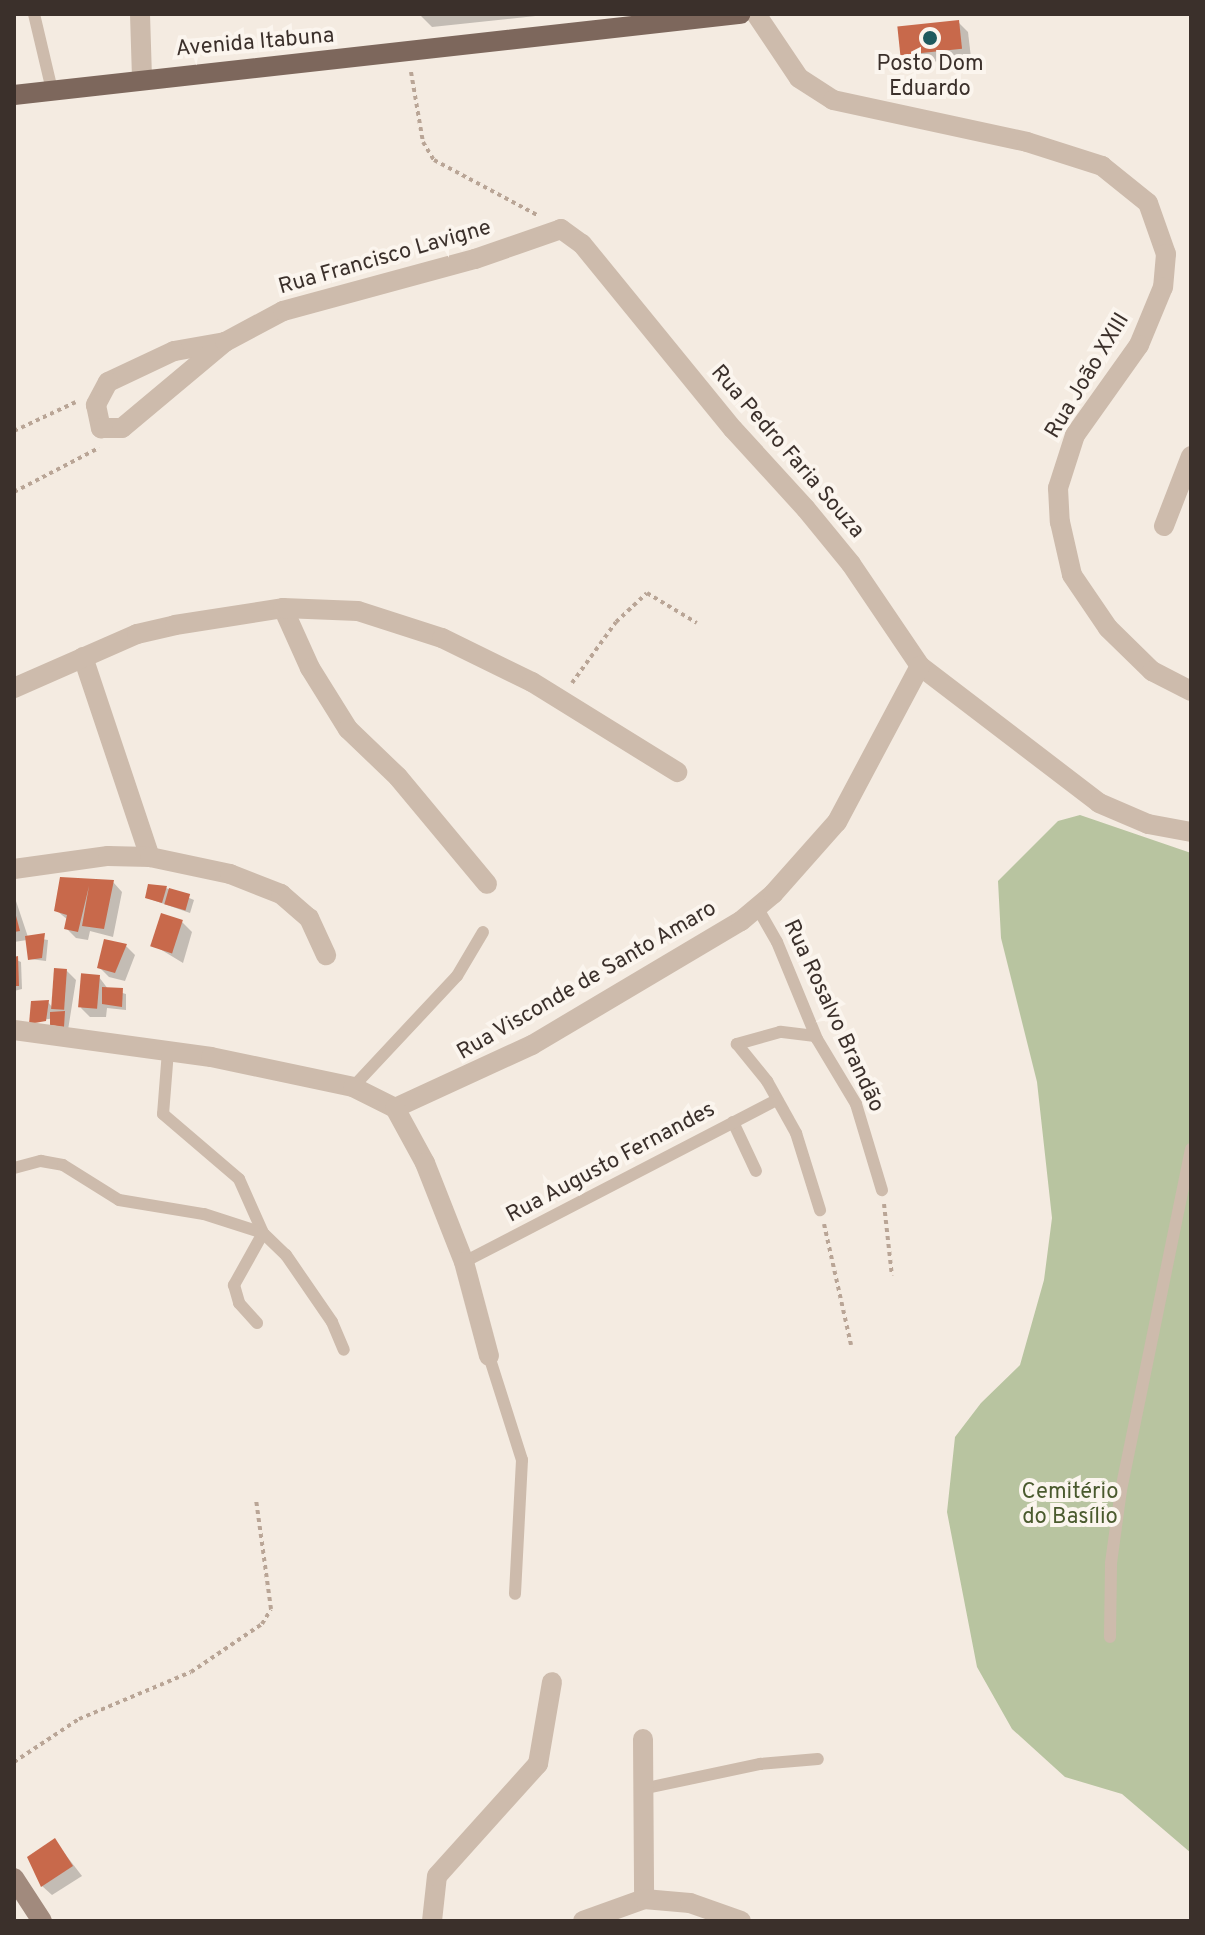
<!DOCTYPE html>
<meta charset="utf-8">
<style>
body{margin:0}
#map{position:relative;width:1205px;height:1935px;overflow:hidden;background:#f4ebe1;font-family:Overpass,sans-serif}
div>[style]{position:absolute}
.green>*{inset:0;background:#b8c4a0}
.shadow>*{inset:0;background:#0003}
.building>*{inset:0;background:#c8694b;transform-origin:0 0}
.path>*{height:4px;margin-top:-2px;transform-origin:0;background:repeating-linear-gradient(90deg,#b9a596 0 4px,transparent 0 8px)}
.service>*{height:12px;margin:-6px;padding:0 6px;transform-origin:6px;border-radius:6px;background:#cdbbac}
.minor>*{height:20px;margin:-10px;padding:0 10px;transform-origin:10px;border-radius:10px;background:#cdbbac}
.secondary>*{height:20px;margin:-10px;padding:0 10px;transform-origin:10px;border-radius:10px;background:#a18a7d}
.primary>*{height:20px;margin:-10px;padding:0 10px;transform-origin:10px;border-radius:10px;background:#7d675c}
.dots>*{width:22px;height:22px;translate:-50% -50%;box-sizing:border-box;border:4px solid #fbf5ee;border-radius:50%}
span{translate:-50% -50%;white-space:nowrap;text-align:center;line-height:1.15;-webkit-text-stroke:8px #fbf5ee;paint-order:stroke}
.street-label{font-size:22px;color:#3b302b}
.poi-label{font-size:22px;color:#3b302b}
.park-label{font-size:22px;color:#4a5a2e}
.frame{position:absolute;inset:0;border:16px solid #3b302b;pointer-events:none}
</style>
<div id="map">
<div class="green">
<i style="clip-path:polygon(1080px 815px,1191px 853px,1191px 1853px,1122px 1794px,1065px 1777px,1012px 1729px,977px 1667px,947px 1512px,955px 1437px,981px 1403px,1020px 1365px,1044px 1280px,1052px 1218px,1037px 1082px,1001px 938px,998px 881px,1058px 821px)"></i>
</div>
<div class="shadow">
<i style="clip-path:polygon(419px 14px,554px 14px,432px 27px)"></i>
<i style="clip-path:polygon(958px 22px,968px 32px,971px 58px,912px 64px,902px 55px)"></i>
<i style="clip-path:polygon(62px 879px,113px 882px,122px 892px,113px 937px,90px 931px,88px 940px,76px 938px,66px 928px,68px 920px,56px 910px)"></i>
<i style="clip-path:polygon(166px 888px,194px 900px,190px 913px,147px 898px)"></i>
<i style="clip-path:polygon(14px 895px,28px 937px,48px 940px,46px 961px,30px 959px,27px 940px,14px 942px)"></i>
<i style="clip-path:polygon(182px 922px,192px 932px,183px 963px,155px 946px)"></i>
<i style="clip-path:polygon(126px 946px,135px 955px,125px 981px,109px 977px,99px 967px)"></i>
<i style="clip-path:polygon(14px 959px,21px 962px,22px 989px,14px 991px)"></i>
<i style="clip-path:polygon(66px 970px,76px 980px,68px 1030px,57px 1028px,56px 1018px,33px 1021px,48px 1002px,52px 1007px)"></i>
<i style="clip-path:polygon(99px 977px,108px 989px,126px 994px,126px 1010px,107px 1008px,106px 1017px,90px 1017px,81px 1008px)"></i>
<i style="clip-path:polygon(55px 1841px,82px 1876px,52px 1895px,42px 1886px)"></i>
</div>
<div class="building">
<i style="left:959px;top:20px;width:29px;height:62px;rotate:84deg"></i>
<i style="clip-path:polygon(60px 877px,114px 880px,104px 929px,82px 926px,89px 886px,78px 932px,64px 929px,67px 915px,54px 911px)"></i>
<i style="clip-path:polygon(148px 884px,167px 886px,162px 903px,145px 898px)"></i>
<i style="left:169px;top:888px;width:22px;height:17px;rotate:16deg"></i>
<i style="clip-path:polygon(14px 912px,15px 912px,20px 931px,14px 932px)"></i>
<i style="left:161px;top:913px;width:23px;height:35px;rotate:18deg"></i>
<i style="clip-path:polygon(45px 933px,42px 958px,28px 960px,25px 936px)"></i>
<i style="clip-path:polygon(104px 939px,127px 944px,115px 973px,97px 968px)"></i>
<i style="clip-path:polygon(18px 956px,19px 986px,14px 986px,14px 957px)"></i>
<i style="left:54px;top:968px;width:13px;height:41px;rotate:4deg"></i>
<i style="left:100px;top:975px;width:34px;height:19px;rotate:95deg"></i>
<i style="clip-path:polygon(102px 987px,123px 988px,122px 1007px,102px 1004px)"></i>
<i style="clip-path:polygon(49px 1000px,46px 1021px,29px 1024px,31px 1001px)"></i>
<i style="clip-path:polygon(65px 1011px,64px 1027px,50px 1025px,50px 1012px)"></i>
<i style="clip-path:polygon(55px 1838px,73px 1866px,41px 1887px,27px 1857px)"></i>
</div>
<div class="path">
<i style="left:411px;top:72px;width:71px;rotate:80.3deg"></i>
<i style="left:423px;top:142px;width:21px;rotate:59deg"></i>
<i style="left:434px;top:160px;width:119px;rotate:28.1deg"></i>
<i style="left:14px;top:431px;width:68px;rotate:-25.1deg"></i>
<i style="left:14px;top:492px;width:96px;rotate:-27.4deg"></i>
<i style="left:572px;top:683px;width:75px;rotate:-54.2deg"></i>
<i style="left:616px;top:622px;width:42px;rotate:-43.1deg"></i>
<i style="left:647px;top:593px;width:58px;rotate:31deg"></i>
<i style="left:884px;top:1204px;width:72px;rotate:83.7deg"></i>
<i style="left:824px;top:1224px;width:124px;rotate:77.4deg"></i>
<i style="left:14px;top:1762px;width:78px;rotate:-33.5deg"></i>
<i style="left:79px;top:1719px;width:121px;rotate:-22.8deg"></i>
<i style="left:191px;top:1672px;width:86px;rotate:-34.1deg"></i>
<i style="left:262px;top:1624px;width:17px;rotate:-59deg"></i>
<i style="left:271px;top:1609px;width:110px;rotate:-97.8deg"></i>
</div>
<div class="service">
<i style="left:34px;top:14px;width:78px;rotate:76.7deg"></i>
<i style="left:757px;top:907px;width:40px;rotate:60.3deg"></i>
<i style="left:777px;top:942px;width:105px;rotate:67.6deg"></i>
<i style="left:817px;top:1039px;width:76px;rotate:59deg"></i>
<i style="left:856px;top:1104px;width:90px;rotate:73.2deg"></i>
<i style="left:815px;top:1036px;width:35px;rotate:-173deg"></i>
<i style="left:780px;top:1032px;width:45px;rotate:164.4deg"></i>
<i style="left:737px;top:1044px;width:48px;rotate:51deg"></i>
<i style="left:767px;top:1081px;width:60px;rotate:60.9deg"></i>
<i style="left:796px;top:1133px;width:81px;rotate:72.7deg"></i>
<i style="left:168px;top:1051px;width:63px;rotate:94.5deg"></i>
<i style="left:163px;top:1114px;width:100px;rotate:40.5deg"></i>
<i style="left:239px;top:1179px;width:59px;rotate:66deg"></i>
<i style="left:263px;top:1233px;width:60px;rotate:119.1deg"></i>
<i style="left:234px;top:1285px;width:19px;rotate:74deg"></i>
<i style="left:239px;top:1303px;width:27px;rotate:48deg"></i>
<i style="left:353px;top:1087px;width:152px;rotate:-46.9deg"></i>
<i style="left:457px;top:976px;width:51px;rotate:-59.4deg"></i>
<i style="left:733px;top:1122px;width:54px;rotate:64.9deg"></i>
<i style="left:14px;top:1168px;width:28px;rotate:-15deg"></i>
<i style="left:41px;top:1161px;width:22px;rotate:10deg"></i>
<i style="left:63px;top:1165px;width:66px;rotate:32deg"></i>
<i style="left:119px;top:1200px;width:86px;rotate:9.4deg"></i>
<i style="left:204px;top:1214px;width:62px;rotate:17.9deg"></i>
<i style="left:263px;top:1233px;width:32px;rotate:44deg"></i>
<i style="left:286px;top:1255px;width:81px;rotate:55.5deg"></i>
<i style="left:332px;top:1322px;width:30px;rotate:67deg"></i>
<i style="left:464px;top:1262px;width:352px;rotate:-27.4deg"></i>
<i style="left:489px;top:1356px;width:109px;rotate:72.4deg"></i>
<i style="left:522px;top:1460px;width:134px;rotate:93deg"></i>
<i style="left:1110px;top:1637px;width:74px;rotate:-89.2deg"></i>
<i style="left:1111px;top:1563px;width:74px;rotate:-82.2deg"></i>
<i style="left:1121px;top:1490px;width:348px;rotate:-78.4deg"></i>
<i style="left:642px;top:1789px;width:121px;rotate:-12deg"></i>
<i style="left:760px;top:1764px;width:58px;rotate:-4.9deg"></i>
</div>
<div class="minor">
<i style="left:140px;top:14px;width:63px;rotate:88.2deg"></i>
<i style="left:756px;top:14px;width:77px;rotate:56.1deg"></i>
<i style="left:799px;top:78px;width:40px;rotate:32.9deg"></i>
<i style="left:833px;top:100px;width:198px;rotate:12.2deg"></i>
<i style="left:1027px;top:142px;width:79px;rotate:17.7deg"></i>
<i style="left:1102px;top:166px;width:59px;rotate:38.8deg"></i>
<i style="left:1148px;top:203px;width:54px;rotate:70.6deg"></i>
<i style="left:1166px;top:254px;width:33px;rotate:95deg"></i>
<i style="left:1163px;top:287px;width:63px;rotate:112.5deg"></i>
<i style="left:1139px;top:345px;width:110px;rotate:125.4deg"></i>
<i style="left:1075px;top:435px;width:56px;rotate:107.8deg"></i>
<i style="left:1058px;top:488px;width:34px;rotate:87deg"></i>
<i style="left:1060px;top:522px;width:54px;rotate:77.2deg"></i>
<i style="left:1072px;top:575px;width:64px;rotate:55.8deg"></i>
<i style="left:1108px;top:628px;width:62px;rotate:44.3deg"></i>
<i style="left:1152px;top:671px;width:44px;rotate:27.1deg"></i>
<i style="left:225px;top:342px;width:52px;rotate:170deg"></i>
<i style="left:174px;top:351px;width:73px;rotate:154.8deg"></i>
<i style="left:108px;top:382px;width:26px;rotate:118deg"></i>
<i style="left:96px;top:405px;width:24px;rotate:78deg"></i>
<i style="left:101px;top:428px;width:21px"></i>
<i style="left:122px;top:428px;width:134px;rotate:-39.9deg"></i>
<i style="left:225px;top:342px;width:66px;rotate:-28.1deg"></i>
<i style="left:283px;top:311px;width:199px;rotate:-15.2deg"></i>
<i style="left:475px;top:259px;width:91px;rotate:-19.2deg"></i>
<i style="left:561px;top:229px;width:26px;rotate:36deg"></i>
<i style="left:582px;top:244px;width:239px;rotate:50.8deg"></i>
<i style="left:733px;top:429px;width:108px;rotate:47.6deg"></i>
<i style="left:806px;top:509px;width:71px;rotate:50.7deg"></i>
<i style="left:851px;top:564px;width:123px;rotate:55.9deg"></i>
<i style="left:920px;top:666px;width:225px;rotate:37.4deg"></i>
<i style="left:1099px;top:803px;width:53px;rotate:23.2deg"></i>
<i style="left:1148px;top:824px;width:44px;rotate:10.5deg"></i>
<i style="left:1164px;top:526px;width:75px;rotate:-68.9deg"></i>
<i style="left:283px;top:608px;width:66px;rotate:65.8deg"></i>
<i style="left:310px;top:668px;width:72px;rotate:58.1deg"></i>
<i style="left:348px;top:729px;width:69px;rotate:43.8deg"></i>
<i style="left:398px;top:777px;width:139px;rotate:50.2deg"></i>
<i style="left:83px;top:657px;width:211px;rotate:71.5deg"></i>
<i style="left:14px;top:688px;width:134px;rotate:-23.7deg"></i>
<i style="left:137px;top:634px;width:39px;rotate:-13deg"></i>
<i style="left:175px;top:625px;width:109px;rotate:-8.9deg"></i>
<i style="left:283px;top:608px;width:75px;rotate:2.3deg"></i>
<i style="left:358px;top:611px;width:88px;rotate:17.8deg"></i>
<i style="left:442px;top:638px;width:100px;rotate:26.1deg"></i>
<i style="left:532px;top:682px;width:171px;rotate:31.8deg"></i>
<i style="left:14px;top:869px;width:95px;rotate:-7.9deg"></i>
<i style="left:108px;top:856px;width:42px;rotate:1.4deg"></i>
<i style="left:150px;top:857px;width:82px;rotate:12deg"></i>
<i style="left:230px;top:874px;width:55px;rotate:21.4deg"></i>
<i style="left:281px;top:894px;width:37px;rotate:41deg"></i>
<i style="left:309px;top:918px;width:41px;rotate:65.3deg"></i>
<i style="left:14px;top:1030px;width:199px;rotate:7.8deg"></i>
<i style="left:211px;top:1057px;width:145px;rotate:11.9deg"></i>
<i style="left:353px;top:1087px;width:47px;rotate:26.6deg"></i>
<i style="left:395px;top:1108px;width:151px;rotate:-24.7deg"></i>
<i style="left:532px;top:1045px;width:243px;rotate:-30.7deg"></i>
<i style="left:741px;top:921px;width:42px;rotate:-40.2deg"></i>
<i style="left:773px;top:894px;width:96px;rotate:-48.4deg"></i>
<i style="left:837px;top:822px;width:177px;rotate:-62deg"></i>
<i style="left:395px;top:1108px;width:63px;rotate:61.4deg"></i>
<i style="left:425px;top:1163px;width:106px;rotate:68.5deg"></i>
<i style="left:464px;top:1262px;width:97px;rotate:75.1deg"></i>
<i style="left:643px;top:1739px;width:160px;rotate:89.6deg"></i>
<i style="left:432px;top:1921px;width:45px;rotate:-83.7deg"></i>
<i style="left:437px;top:1876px;width:151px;rotate:-48deg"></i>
<i style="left:538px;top:1764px;width:83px;rotate:-80.3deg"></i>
<i style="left:583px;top:1921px;width:65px;rotate:-19.8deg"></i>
<i style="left:644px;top:1899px;width:46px;rotate:5deg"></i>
<i style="left:690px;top:1903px;width:54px;rotate:19.4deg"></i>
</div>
<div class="secondary">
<i style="left:14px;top:1878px;width:51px;rotate:56.9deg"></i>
</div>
<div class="primary">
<i style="left:14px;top:95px;width:731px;rotate:-6.37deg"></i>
</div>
<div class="dots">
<i style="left:930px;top:38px;background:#1f5a5e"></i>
</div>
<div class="street-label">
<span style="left:255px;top:43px;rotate:-5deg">Avenida Itabuna</span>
<span style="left:385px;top:258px;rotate:-16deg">Rua Francisco Lavigne</span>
<span style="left:1088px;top:376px;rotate:-59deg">Rua João XXIII</span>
<span style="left:787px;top:452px;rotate:49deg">Rua Pedro Faria Souza</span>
<span style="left:587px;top:981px;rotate:-30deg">Rua Visconde de Santo Amaro</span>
<span style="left:833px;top:1016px;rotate:65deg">Rua Rosalvo Brandão</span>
<span style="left:611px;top:1163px;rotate:-28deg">Rua Augusto Fernandes</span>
</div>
<div class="poi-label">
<span style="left:930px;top:77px">Posto Dom<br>Eduardo</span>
</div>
<div class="park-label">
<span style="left:1070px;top:1505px">Cemitério<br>do Basílio</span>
</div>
<div class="frame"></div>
</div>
